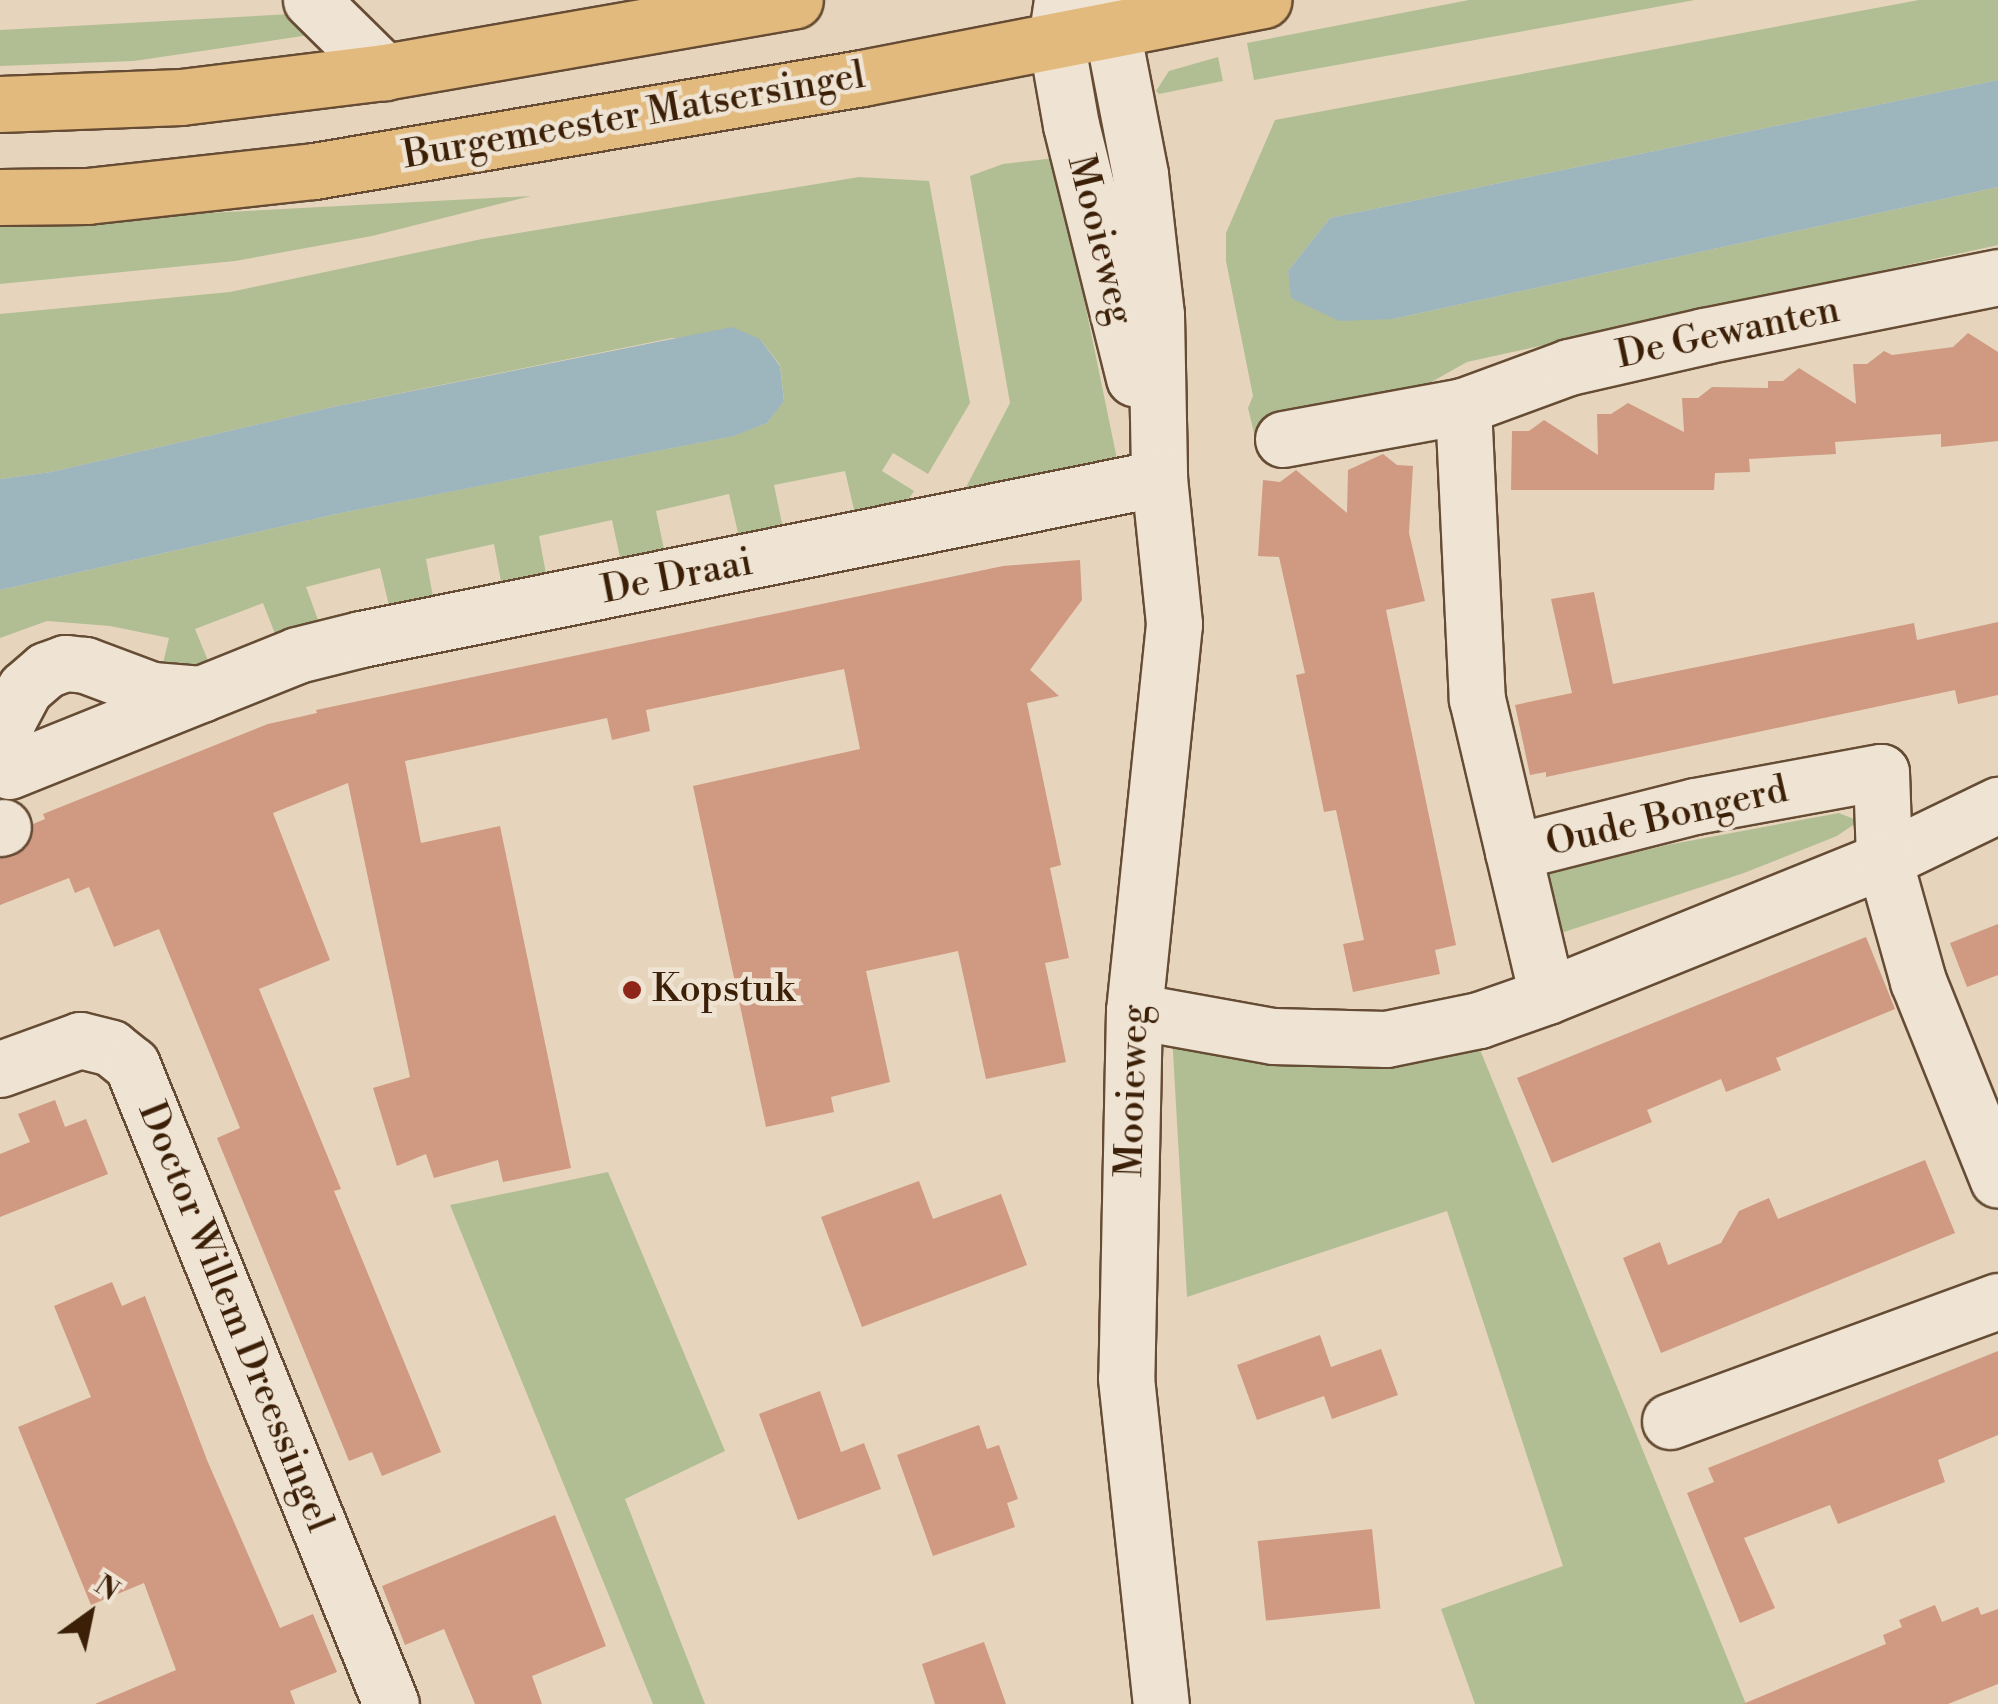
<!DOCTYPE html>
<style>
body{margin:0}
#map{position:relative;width:1998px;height:1704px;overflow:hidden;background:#e6d5bc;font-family:"Libre Bodoni",serif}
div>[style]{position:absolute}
.green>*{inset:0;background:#b1be94}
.water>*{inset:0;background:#9db5bd}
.building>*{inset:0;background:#d09981;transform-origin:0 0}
.roads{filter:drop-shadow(2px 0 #664c34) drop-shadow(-2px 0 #664c34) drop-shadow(0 2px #664c34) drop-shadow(0 -2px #664c34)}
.minor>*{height:55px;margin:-27.5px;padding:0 27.5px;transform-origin:27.5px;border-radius:27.5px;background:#efe4d3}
.major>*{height:55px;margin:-27.5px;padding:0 27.5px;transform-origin:27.5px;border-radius:27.5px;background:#e3ba7e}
.dots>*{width:28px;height:28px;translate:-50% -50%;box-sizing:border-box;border:5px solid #efe4d3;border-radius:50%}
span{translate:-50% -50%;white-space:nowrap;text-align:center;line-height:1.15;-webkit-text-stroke:9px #efe4d3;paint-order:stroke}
.street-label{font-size:38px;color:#3c1f07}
.poi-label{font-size:38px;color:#3c1f07}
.left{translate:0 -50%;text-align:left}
.north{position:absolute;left:40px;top:1564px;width:100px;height:100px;-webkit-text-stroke:8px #efe4d3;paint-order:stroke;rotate:33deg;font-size:28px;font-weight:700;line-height:40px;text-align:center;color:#3c1f07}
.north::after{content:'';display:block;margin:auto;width:35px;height:45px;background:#3c1f07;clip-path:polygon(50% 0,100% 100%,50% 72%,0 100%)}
</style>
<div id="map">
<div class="green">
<i style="clip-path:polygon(1469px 0,1695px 0,1254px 80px,1247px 43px)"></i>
<i style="clip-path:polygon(1919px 0,1998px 0,1998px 80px,1330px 218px,1288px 271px,1292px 298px,1393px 319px,1998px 187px,1998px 245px,1467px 362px,1392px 404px,1262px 437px,1254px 433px,1248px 408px,1253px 396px,1226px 261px,1226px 233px,1275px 120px)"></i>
<i style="clip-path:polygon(291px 14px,316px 34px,134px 61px,0 66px,0 30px)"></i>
<i style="clip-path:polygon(1218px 57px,1223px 81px,1159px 94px,1156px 91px,1169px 71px)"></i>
<i style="clip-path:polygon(1055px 158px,1117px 459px,964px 491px,1010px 403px,970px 176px,1003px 164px)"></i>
<i style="clip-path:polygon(859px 177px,929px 181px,970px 403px,928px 474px,893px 453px,882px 471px,914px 491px,904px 506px,855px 514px,845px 471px,774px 485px,783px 528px,739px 537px,729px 494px,656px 511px,665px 554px,621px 562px,612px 520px,539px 536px,547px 579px,502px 587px,494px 544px,426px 559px,434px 602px,390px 610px,380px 568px,306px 587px,321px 628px,279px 644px,263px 603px,195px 629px,211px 668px,162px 668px,169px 638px,110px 626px,47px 621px,0 638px,0 590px,341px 513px,733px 436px,767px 423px,784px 400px,780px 365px,760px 339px,672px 338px,337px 406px,51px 472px,0 479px,0 314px,230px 292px,482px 239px)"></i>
<i style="clip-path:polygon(531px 196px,372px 236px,235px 261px,0 284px,0 224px)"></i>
<i style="clip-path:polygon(1839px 813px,1859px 821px,1837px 836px,1744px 873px,1558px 934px,1549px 873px,1667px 845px)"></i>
<i style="clip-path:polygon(1472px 1030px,1746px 1704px,1475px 1704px,1441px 1609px,1563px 1566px,1447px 1211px,1187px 1297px,1172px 1035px)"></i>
<i style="clip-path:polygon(608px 1172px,725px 1451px,625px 1499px,705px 1704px,653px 1704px,450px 1205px)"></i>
</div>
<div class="water">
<i style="clip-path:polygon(1998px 80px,1998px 187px,1393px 319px,1339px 321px,1291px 298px,1288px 271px,1330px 218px)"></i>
<i style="clip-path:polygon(732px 327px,760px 339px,780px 366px,784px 401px,767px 423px,734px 436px,341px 513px,0 590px,0 479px,51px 472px,337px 406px)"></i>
</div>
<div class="building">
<i style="clip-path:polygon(1968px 333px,1998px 352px,1998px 441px,1941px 447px,1941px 434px,1835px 442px,1836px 454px,1749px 459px,1750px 472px,1715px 473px,1714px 490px,1511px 490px,1512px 431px,1529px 431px,1544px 420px,1598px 455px,1597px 414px,1611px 414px,1628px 403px,1684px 432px,1682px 398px,1698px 398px,1712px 387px,1768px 388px,1768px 381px,1783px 381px,1799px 368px,1856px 404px,1853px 364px,1867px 364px,1884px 351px,1892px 355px,1953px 347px)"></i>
<i style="clip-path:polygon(1383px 454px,1397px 465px,1413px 466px,1409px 533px,1425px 601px,1386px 610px,1456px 945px,1435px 950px,1440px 974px,1353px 992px,1343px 944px,1364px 940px,1336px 810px,1324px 812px,1296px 675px,1305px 673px,1279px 557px,1258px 556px,1263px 480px,1280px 482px,1296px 470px,1347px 513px,1348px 470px)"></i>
<i style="clip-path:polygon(1080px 560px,1082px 600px,1030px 670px,1059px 696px,1027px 703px,1061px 865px,1050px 868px,1069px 958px,1045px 963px,1066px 1062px,986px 1079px,958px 951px,866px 971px,890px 1082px,831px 1097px,834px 1112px,766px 1127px,693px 786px,860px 749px,844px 669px,646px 710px,650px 731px,612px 740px,607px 718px,405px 761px,421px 843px,500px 826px,571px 1168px,503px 1182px,498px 1160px,434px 1178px,426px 1154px,397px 1166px,373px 1088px,410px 1077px,348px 783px,273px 813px,330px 960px,259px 989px,341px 1189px,334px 1191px,441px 1452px,382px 1476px,372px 1452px,349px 1461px,217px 1138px,240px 1128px,159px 929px,114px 947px,89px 887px,75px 893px,69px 878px,0 905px,0 858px,26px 848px,33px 824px,45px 819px,43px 814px,268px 724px,317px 713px,316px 710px,1003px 566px)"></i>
<i style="clip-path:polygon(1594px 592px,1613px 684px,1914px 623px,1917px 640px,1998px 622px,1998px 695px,1958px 704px,1955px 690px,1546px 777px,1546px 772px,1530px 775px,1515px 705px,1572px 693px,1551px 599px)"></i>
<i style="clip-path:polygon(1998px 924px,1998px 975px,1967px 987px,1950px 943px)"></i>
<i style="clip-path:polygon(1866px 937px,1895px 1009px,1776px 1058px,1781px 1070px,1726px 1092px,1721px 1079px,1647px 1110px,1652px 1122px,1552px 1163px,1517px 1078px)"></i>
<i style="clip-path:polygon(55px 1100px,65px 1127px,86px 1119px,108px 1174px,0 1217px,0 1154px,30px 1142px,18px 1114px)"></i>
<i style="clip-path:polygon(1925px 1160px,1955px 1233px,1661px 1353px,1623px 1258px,1660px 1242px,1668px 1265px,1721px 1243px,1739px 1211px,1769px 1198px,1778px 1219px)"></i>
<i style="clip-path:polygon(919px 1181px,933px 1219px,1001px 1194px,1027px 1265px,862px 1327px,821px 1217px)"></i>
<i style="clip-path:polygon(112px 1282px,122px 1306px,145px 1296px,207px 1460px,280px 1628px,313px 1614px,337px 1672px,290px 1691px,295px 1704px,95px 1704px,176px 1670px,144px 1583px,91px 1605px,18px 1427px,91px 1397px,54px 1306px)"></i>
<i style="clip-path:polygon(1320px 1335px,1331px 1367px,1381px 1349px,1398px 1395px,1332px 1419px,1324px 1396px,1257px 1420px,1237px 1365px)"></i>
<i style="clip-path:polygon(1998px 1351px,1998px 1435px,1938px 1460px,1945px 1482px,1838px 1524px,1830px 1505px,1744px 1538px,1775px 1608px,1740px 1623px,1687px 1493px,1714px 1482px,1708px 1468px)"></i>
<i style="clip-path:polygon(820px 1391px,841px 1452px,864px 1443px,881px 1489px,798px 1520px,759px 1414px)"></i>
<i style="clip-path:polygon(979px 1425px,987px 1449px,999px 1445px,1018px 1499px,1007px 1503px,1015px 1527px,933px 1556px,897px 1455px)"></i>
<i style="clip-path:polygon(555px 1515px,606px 1646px,532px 1676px,542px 1704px,475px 1704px,444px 1629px,405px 1645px,382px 1586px)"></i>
<i style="left:1372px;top:1529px;width:80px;height:115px;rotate:84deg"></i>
<i style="clip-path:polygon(1935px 1605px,1942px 1622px,1978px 1607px,1981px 1615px,1998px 1609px,1998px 1684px,1948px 1704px,1743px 1704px,1886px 1644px,1883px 1635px,1902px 1627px,1899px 1620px)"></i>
<i style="clip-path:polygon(984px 1642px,1006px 1704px,935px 1704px,922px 1664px)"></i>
</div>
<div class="roads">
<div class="minor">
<i style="left:311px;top:0;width:103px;rotate:44.6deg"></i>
<i style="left:1062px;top:0;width:40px;rotate:98.5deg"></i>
<i style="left:1056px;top:40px;width:86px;rotate:80deg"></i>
<i style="left:1071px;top:125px;width:261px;rotate:76deg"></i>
<i style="left:1096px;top:0;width:34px;rotate:62deg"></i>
<i style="left:1112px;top:30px;width:147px;rotate:79deg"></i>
<i style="left:1140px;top:174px;width:142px;rotate:83.5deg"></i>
<i style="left:1156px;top:315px;width:163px;rotate:88.9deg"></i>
<i style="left:1159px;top:478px;width:147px;rotate:84.1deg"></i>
<i style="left:1174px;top:624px;width:389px;rotate:95.9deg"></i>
<i style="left:1134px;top:1011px;width:367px;rotate:91.2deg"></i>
<i style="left:1126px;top:1378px;width:328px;rotate:83.9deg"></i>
<i style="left:1463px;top:406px;width:293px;rotate:87.3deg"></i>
<i style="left:1477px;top:699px;width:305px;rotate:76.7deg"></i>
<i style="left:1547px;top:996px;width:363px;rotate:-22deg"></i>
<i style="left:1884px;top:860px;width:127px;rotate:-25.8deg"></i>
<i style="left:1283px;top:439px;width:183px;rotate:-10.4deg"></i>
<i style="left:1463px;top:406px;width:113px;rotate:-20.2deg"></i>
<i style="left:1569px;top:367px;width:139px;rotate:-12.9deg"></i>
<i style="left:1704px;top:336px;width:300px;rotate:-11.3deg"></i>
<i style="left:201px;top:694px;width:49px;rotate:-175.3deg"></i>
<i style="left:152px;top:690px;width:72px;rotate:-159.5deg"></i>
<i style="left:85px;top:665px;width:20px;rotate:-174deg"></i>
<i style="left:65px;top:663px;width:20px;rotate:160deg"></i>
<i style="left:46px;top:670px;width:28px;rotate:139deg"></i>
<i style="left:25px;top:688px;width:38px;rotate:118deg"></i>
<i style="left:7px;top:722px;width:24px;rotate:97deg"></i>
<i style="left:4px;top:746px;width:25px;rotate:79deg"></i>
<i style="left:9px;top:771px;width:310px;rotate:-21.9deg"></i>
<i style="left:297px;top:655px;width:66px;rotate:-14deg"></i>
<i style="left:361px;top:639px;width:814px;rotate:-11.41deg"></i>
<i style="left:0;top:828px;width:3px;rotate:-18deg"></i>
<i style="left:1513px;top:852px;width:188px;rotate:-14.2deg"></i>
<i style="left:1695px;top:806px;width:189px;rotate:-10.4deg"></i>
<i style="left:1881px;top:772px;width:88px;rotate:88deg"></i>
<i style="left:1884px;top:860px;width:126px;rotate:74.3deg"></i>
<i style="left:1918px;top:981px;width:214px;rotate:68.1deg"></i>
<i style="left:1134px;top:1011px;width:141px;rotate:10.2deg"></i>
<i style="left:1273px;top:1036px;width:113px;rotate:1.5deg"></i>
<i style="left:1386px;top:1039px;width:95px;rotate:-11.5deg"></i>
<i style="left:1479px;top:1020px;width:72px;rotate:-19.4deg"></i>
<i style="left:0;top:1069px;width:85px;rotate:-19.9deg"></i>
<i style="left:80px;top:1040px;width:32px;rotate:14deg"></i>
<i style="left:111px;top:1048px;width:27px;rotate:39deg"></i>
<i style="left:132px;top:1065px;width:689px;rotate:67.94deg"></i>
<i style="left:1670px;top:1421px;width:349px;rotate:-20.1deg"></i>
</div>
<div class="major">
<i style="left:0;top:104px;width:181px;rotate:-2.2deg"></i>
<i style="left:181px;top:97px;width:205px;rotate:-7deg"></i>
<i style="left:384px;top:72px;width:417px;rotate:-9.9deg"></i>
<i style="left:0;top:197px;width:87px;rotate:-0.7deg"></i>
<i style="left:87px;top:196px;width:228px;rotate:-6.3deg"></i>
<i style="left:314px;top:171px;width:556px;rotate:-9.63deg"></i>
<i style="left:862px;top:78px;width:409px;rotate:-11deg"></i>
</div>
</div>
<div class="dots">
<i style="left:632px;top:990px;background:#8f2418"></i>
</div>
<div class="street-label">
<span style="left:634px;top:116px;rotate:-10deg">Burgemeester Matsersingel</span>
<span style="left:1100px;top:240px;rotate:76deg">Mooieweg</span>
<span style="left:1728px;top:333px;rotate:-12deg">De Gewanten</span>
<span style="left:677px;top:577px;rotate:-11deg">De Draai</span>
<span style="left:1667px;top:817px;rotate:-13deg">Oude Bongerd</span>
<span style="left:1133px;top:1091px;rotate:-88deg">Mooieweg</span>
<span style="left:235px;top:1317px;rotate:68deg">Doctor Willem Dreessingel</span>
</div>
<div class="poi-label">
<span class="left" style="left:652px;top:990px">Kopstuk</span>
</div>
<div class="north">N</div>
</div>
